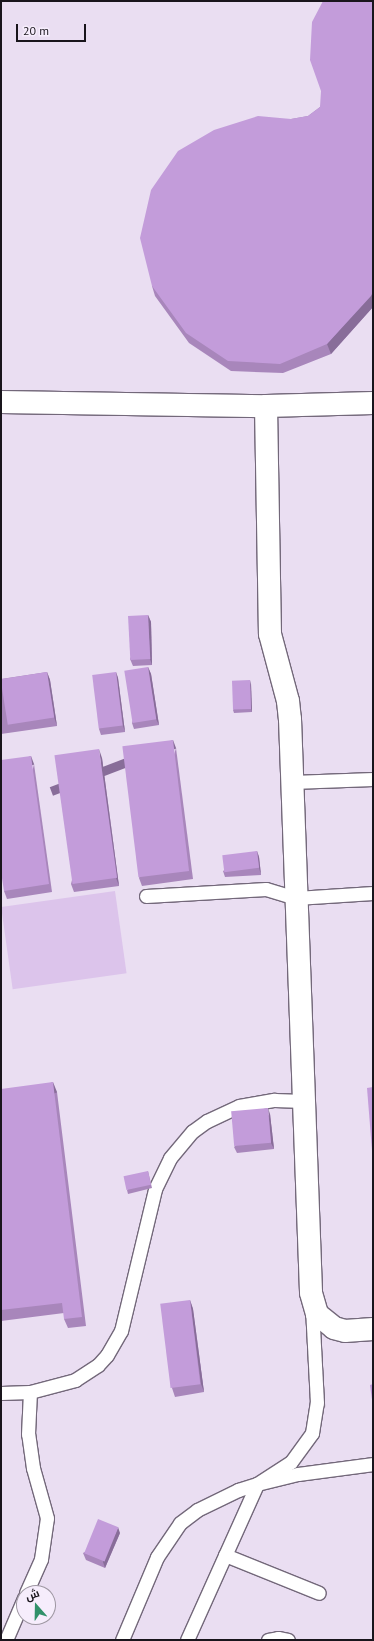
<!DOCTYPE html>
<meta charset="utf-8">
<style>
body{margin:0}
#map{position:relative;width:374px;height:1641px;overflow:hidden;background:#eadef2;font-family:"PT Sans",Cairo,sans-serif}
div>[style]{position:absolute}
.green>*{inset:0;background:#dcc4eb;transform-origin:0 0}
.roads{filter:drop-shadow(1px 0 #73687a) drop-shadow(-1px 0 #73687a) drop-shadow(0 1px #73687a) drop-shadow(0 -1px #73687a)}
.service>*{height:13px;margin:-6.5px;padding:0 6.5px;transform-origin:6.5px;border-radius:6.5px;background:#fff}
.minor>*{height:22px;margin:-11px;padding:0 11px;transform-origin:11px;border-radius:11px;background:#fff}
.wall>*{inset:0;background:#a886bb}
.shaded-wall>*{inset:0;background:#886d99;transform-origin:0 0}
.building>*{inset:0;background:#c39cda;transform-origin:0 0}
span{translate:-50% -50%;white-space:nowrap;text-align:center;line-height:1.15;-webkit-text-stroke:3px #f6edfc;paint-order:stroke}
.frame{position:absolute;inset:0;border:2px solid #19151c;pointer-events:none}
.north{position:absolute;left:16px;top:1585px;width:40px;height:40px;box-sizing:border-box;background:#f6edfc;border:1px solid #9e97a2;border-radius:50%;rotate:340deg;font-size:11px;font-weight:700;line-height:16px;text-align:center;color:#19151c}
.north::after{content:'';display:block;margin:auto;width:14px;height:18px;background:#31916a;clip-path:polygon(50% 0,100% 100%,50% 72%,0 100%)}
.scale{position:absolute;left:16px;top:24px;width:70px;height:18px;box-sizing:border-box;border:2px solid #19151c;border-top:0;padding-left:5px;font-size:12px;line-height:14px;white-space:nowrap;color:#19151c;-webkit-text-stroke:3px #f6edfc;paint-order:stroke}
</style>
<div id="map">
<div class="green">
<i style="left:115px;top:891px;width:83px;height:115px;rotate:82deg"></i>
</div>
<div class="roads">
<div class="service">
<i style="left:292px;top:782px;width:81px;rotate:-2.1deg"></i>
<i style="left:146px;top:896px;width:120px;rotate:-3.3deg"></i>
<i style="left:266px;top:889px;width:31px;rotate:17deg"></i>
<i style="left:296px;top:898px;width:77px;rotate:-3.7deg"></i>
<i style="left:1px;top:1393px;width:29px;rotate:-2deg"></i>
<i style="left:30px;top:1392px;width:47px;rotate:-14.9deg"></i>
<i style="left:75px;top:1380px;width:27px;rotate:-33deg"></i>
<i style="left:98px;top:1365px;width:13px;rotate:-48deg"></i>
<i style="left:107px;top:1355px;width:28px;rotate:-60deg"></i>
<i style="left:121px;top:1331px;width:146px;rotate:-76.5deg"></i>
<i style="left:155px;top:1189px;width:34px;rotate:-64deg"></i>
<i style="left:170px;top:1158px;width:35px;rotate:-50deg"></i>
<i style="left:193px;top:1131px;width:17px;rotate:-36deg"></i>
<i style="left:207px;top:1121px;width:35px;rotate:-25deg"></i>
<i style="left:239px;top:1106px;width:36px;rotate:-10deg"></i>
<i style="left:274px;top:1100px;width:30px;rotate:2deg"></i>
<i style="left:225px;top:1555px;width:101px;rotate:22deg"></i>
<i style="left:26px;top:1593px;width:37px;rotate:-66deg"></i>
<i style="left:41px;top:1559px;width:41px;rotate:-81.7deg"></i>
<i style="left:47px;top:1518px;width:52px;rotate:-105.6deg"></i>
<i style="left:33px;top:1468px;width:34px;rotate:-98deg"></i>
<i style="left:28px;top:1434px;width:42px;rotate:-87.3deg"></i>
<i style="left:6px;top:1640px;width:46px;rotate:-66.8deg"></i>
<i style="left:122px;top:1640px;width:90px;rotate:-67.1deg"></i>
<i style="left:157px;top:1557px;width:41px;rotate:-55.9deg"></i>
<i style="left:180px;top:1523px;width:21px;rotate:-37deg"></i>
<i style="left:197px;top:1510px;width:46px;rotate:-26deg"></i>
<i style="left:238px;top:1490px;width:20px;rotate:-18deg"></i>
<i style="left:257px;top:1484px;width:42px;rotate:-13.7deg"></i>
<i style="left:298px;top:1474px;width:76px;rotate:-7.6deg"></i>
<i style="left:187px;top:1640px;width:171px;rotate:-65.8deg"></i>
<i style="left:257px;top:1484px;width:40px;rotate:-32.9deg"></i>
<i style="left:291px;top:1462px;width:36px;rotate:-54deg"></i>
<i style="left:312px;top:1433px;width:30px;rotate:-81deg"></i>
<i style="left:317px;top:1403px;width:95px;rotate:-93deg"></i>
<i style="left:268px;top:1640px;width:10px;rotate:-11deg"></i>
<i style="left:278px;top:1638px;width:10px;rotate:11deg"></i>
</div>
<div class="minor">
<i style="left:1px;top:402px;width:265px;rotate:0.9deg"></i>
<i style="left:266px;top:406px;width:107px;rotate:-1.6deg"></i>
<i style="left:266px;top:406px;width:228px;rotate:89deg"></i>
<i style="left:270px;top:634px;width:69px;rotate:75deg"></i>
<i style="left:288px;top:701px;width:18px;rotate:84deg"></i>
<i style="left:290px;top:719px;width:574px;rotate:87.9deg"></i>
<i style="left:311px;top:1293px;width:22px;rotate:74deg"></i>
<i style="left:317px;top:1314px;width:22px;rotate:39deg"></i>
<i style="left:334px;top:1328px;width:11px;rotate:15deg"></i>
<i style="left:345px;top:1331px;width:28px;rotate:-4deg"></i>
</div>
</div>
<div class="wall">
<i style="clip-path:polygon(373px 1px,373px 307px,331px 354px,283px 373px,231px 371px,189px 343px,155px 296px,152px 286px,291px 119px,308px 116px,320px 107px)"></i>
<i style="clip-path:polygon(148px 615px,151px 622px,152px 665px,133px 666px,130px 659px)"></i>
<i style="clip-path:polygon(148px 667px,151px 674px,159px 725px,134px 729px,132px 723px)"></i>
<i style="clip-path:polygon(47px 672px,50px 680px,57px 726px,1px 734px,1px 679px)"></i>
<i style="clip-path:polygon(116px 672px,118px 678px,125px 732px,101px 735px,99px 729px)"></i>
<i style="clip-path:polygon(251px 684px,252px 712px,234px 713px,233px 710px)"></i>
<i style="clip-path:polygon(176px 748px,193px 879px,142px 886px,139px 878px)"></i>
<i style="clip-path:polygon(102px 758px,119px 886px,74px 892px,71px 884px)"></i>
<i style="clip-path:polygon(34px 764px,52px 892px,7px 899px,4px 891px)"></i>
<i style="clip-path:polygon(257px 851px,259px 857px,261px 875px,225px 877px,223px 871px)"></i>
<i style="clip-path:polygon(1px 1089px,57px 1092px,86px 1326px,68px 1328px,64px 1319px,64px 1313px,1px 1321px)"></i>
<i style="clip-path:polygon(270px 1114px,274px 1149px,237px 1153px,234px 1147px)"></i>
<i style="clip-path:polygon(148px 1171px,152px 1188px,128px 1194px,127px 1190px)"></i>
<i style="clip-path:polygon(190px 1300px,193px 1309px,204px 1392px,175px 1397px,172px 1388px)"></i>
<i style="clip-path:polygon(120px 1533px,105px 1568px,86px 1560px,83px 1553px)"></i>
</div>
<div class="shaded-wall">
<i style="clip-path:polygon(373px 292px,373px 307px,331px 354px,327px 344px)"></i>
<i style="clip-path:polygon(148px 615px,151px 622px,152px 665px,150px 659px)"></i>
<i style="clip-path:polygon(148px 667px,151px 674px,159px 725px,156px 719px)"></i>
<i style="clip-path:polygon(47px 672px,50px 680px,57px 726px,54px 717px)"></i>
<i style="clip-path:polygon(116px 672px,118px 678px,125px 732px,123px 726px)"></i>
<i style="clip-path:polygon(250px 680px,251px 684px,252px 712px,251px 709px)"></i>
<i style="left:173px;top:740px;width:9px;height:132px;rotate:69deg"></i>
<i style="clip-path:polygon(99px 749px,102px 758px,119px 886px,116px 878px)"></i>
<i style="left:31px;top:756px;width:9px;height:129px;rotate:69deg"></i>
<i style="clip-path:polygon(257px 851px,259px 857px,261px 875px,259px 868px)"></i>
<i style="left:53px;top:1082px;width:11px;height:237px;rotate:68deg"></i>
<i style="clip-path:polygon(268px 1108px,270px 1114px,274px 1149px,271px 1143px)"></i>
<i style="clip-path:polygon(190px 1300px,193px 1309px,204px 1392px,201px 1384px)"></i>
<i style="clip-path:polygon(118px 1527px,120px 1533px,105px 1568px,103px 1562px)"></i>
</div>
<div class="building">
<i style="clip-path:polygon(323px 1px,373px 1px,373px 292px,371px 296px,327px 344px,280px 364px,228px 361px,186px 333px,152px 286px,140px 238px,151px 190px,178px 151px,214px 130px,258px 116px,291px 119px,308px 116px,320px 107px,321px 91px,310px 60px,312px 22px)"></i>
<i style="left:148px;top:615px;width:44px;height:20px;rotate:87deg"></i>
<i style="left:148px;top:667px;width:53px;height:24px;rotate:81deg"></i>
<i style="left:47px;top:672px;width:46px;height:47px;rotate:81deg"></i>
<i style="left:116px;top:672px;width:54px;height:24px;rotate:83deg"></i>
<i style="left:250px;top:680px;width:29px;height:18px;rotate:88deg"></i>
<i style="left:173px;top:740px;width:132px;height:51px;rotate:83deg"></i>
<i style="left:99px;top:749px;width:130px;height:45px;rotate:82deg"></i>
<i style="clip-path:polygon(31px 756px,49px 884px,4px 891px,1px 872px,1px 760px)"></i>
<i style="left:257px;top:851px;width:17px;height:35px;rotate:83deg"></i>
<i style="clip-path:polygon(53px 1082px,82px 1317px,64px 1319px,62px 1303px,1px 1310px,1px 1089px)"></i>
<i style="clip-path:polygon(373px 1087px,373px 1163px,367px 1088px)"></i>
<i style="left:268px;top:1108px;width:35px;height:37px;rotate:85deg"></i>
<i style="left:148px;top:1171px;width:14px;height:25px;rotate:78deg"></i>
<i style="left:190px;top:1300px;width:85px;height:30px;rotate:83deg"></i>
<i style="clip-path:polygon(373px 1384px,373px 1407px,370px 1385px)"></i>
<i style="left:98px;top:1519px;width:22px;height:37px;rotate:22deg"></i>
</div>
<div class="frame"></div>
<div class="north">ش</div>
<div class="scale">20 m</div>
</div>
